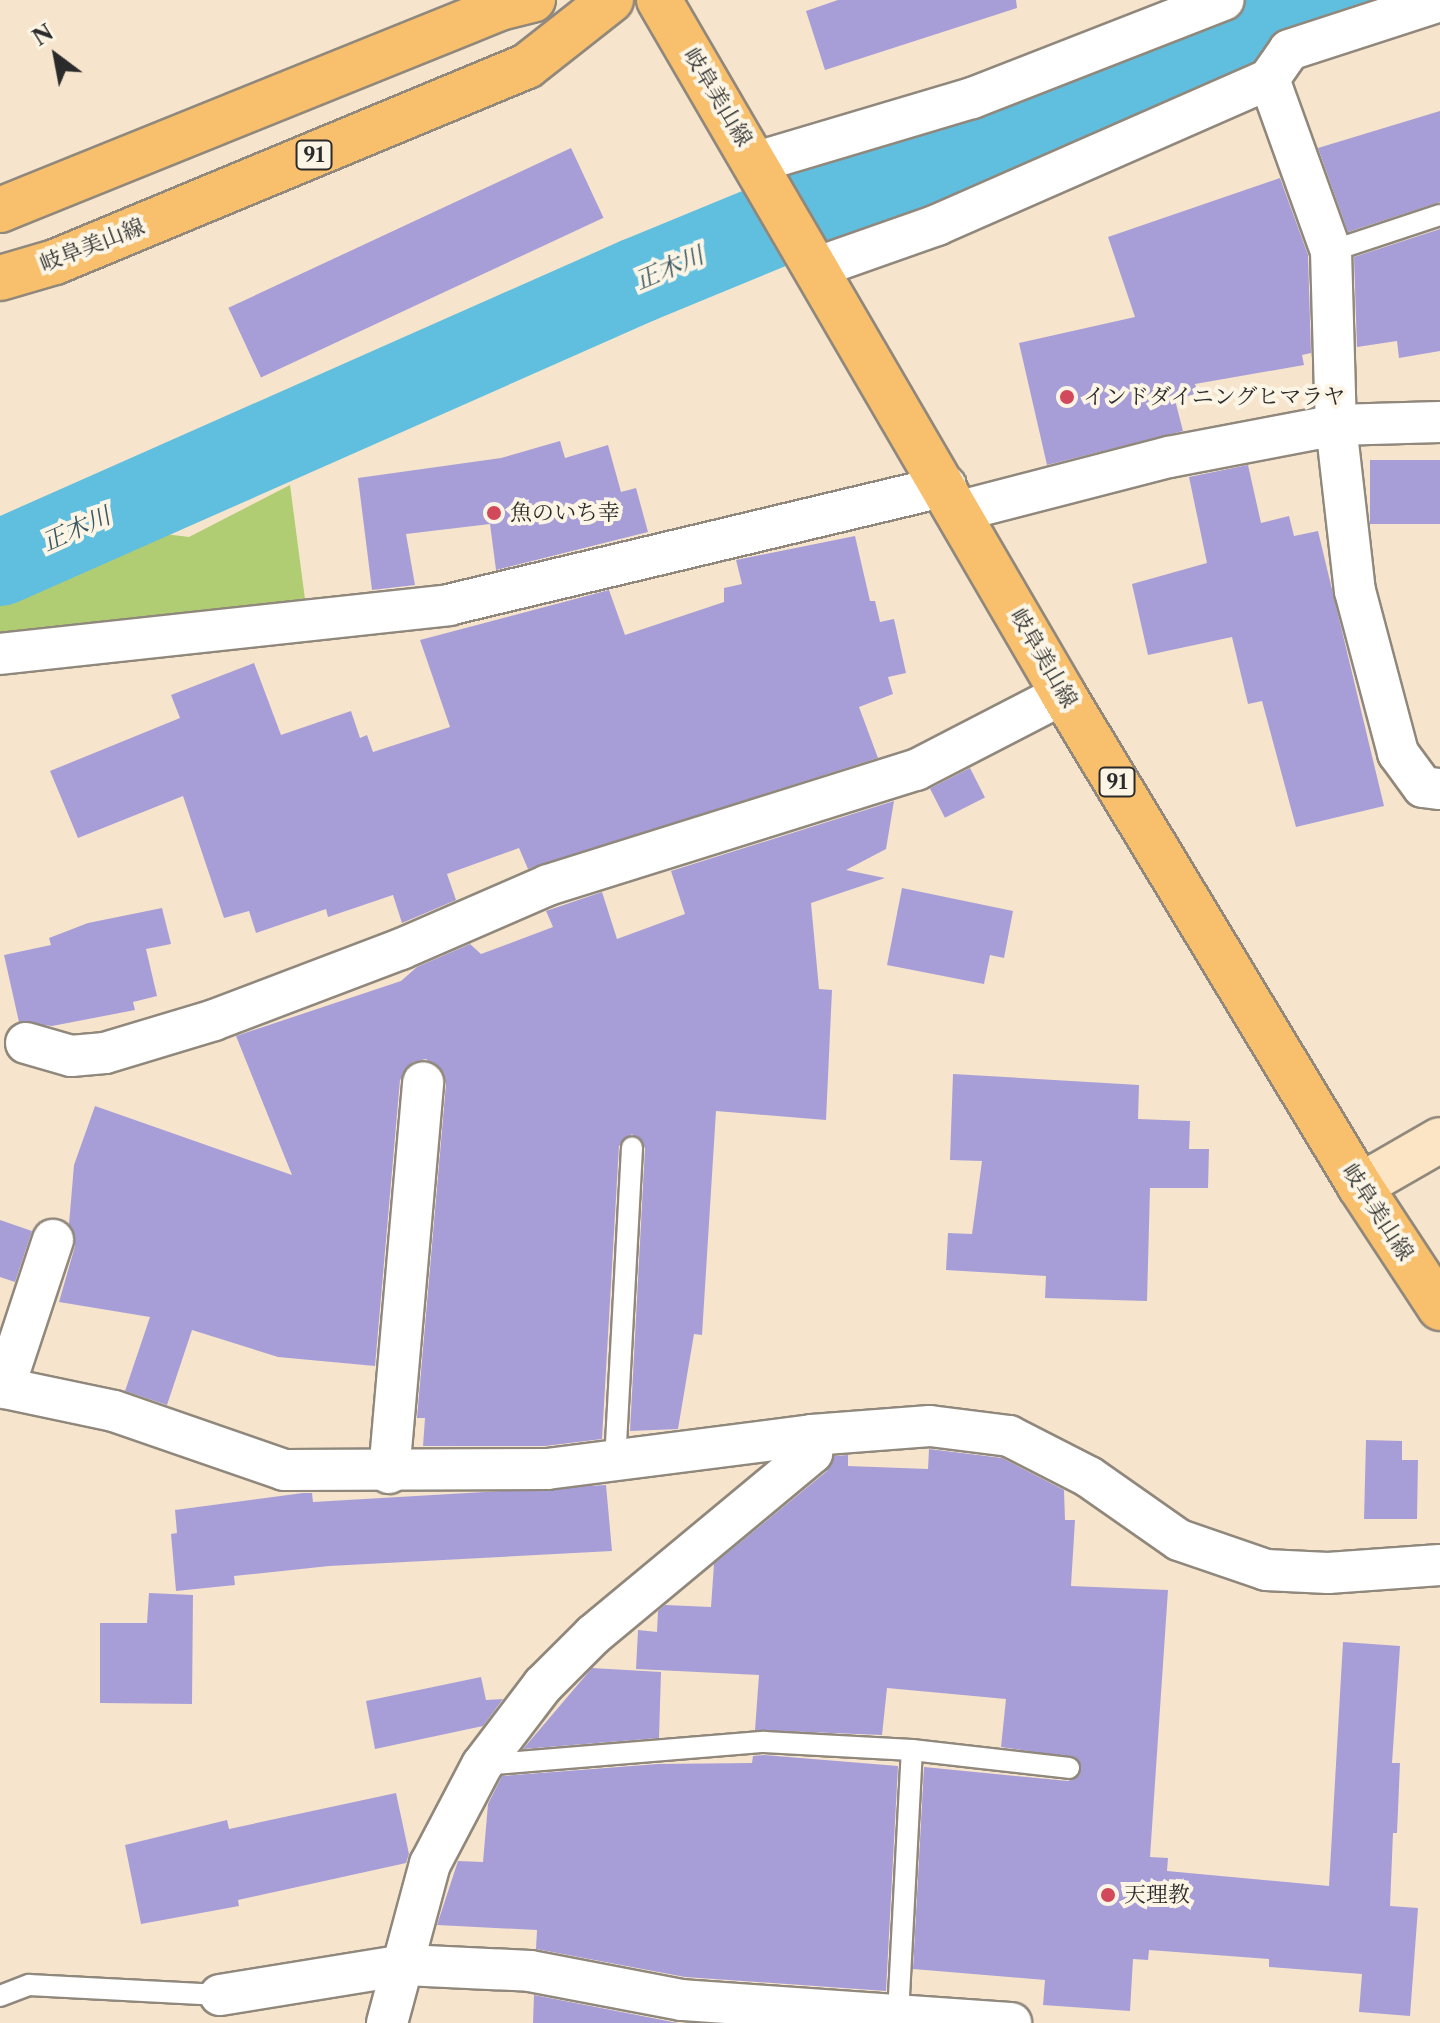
<!DOCTYPE html>
<meta charset="utf-8">
<style>
body{margin:0}
#map{position:relative;width:1440px;height:2023px;overflow:hidden;background:#f6e5cc;font-family:"Libre Caslon Text","Noto Serif JP",serif}
div>[style]{position:absolute}
.green>*{inset:0;background:#b1cd73}
.river>*{height:86px;margin:-43px;padding:0 43px;transform-origin:43px;border-radius:43px;background:#60bedf}
.building>*{inset:0;background:#a89ed7;transform-origin:0 0}
.roads{filter:drop-shadow(2px 0 #90887c) drop-shadow(-2px 0 #90887c) drop-shadow(0 2px #90887c) drop-shadow(0 -2px #90887c)}
.lane>*{height:20px;margin:-10px;padding:0 10px;transform-origin:10px;border-radius:10px;background:#fff}
.street>*{height:40px;margin:-20px;padding:0 20px;transform-origin:20px;border-radius:20px;background:#fff}
.secondary>*{height:44px;margin:-22px;padding:0 22px;transform-origin:22px;border-radius:22px;background:#fce5c4}
.primary>*{height:44px;margin:-22px;padding:0 22px;transform-origin:22px;border-radius:22px;background:#f8bf6c}
.dots>*{width:22px;height:22px;translate:-50% -50%;box-sizing:border-box;border:4px solid #fcf5e5;border-radius:50%}
span{translate:-50% -50%;white-space:nowrap;text-align:center;line-height:1.15;-webkit-text-stroke:8px #fcf5e5;paint-order:stroke}
.shield-label span{padding:2px 6px;background:#fcf5e5;border:2px solid;border-radius:6px;-webkit-text-stroke-width:0}
.shield-label{font-size:20px;color:#2b2b2b;font-weight:700}
.street-label{font-size:22px;color:#2b2b2b}
.poi-label{font-size:22px;color:#2b2b2b}
.left{translate:0 -50%;text-align:left}
.water-label{font-size:24px;color:#3b5761;font-style:italic}
.north{position:absolute;left:16px;top:16px;width:80px;height:80px;-webkit-text-stroke:6px #fcf5e5;paint-order:stroke;rotate:328deg;font-size:22px;font-weight:700;line-height:32px;text-align:center;color:#2b2b2b}
.north::after{content:'';display:block;margin:auto;width:28px;height:36px;background:#2b2b2b;clip-path:polygon(50% 0,100% 100%,50% 72%,0 100%)}
</style>
<div id="map">
<div class="green">
<i style="clip-path:polygon(290px 485px,306px 607px,0 645px,0 602px,157px 533px,189px 537px)"></i>
</div>
<div class="river">
<i style="left:0;top:563px;width:699px;rotate:-23.89deg"></i>
<i style="left:639px;top:280px;width:411px;rotate:-22.4deg"></i>
<i style="left:1019px;top:123px;width:231px;rotate:-21.6deg"></i>
<i style="left:1234px;top:38px;width:120px;rotate:-18.4deg"></i>
</div>
<div class="building">
<i style="clip-path:polygon(838px 0,1016px 0,1017px 8px,825px 70px,806px 11px)"></i>
<i style="clip-path:polygon(1440px 111px,1440px 202px,1348px 232px,1318px 148px)"></i>
<i style="left:571px;top:148px;width:77px;height:378px;rotate:65deg"></i>
<i style="clip-path:polygon(1280px 178px,1308px 255px,1311px 353px,1302px 355px,1304px 365px,1195px 384px,1198px 393px,1175px 400px,1183px 431px,1047px 465px,1019px 343px,1135px 317px,1108px 237px)"></i>
<i style="clip-path:polygon(1440px 229px,1440px 351px,1399px 358px,1397px 341px,1357px 347px,1354px 257px)"></i>
<i style="clip-path:polygon(560px 441px,565px 458px,608px 445px,621px 492px,636px 488px,648px 532px,496px 570px,490px 524px,406px 534px,415px 585px,372px 590px,358px 478px,501px 458px)"></i>
<i style="left:1440px;top:460px;width:64px;height:70px;rotate:90deg"></i>
<i style="clip-path:polygon(1248px 465px,1261px 523px,1289px 516px,1294px 536px,1318px 531px,1384px 806px,1296px 827px,1262px 701px,1248px 704px,1232px 637px,1148px 655px,1132px 584px,1207px 563px,1189px 477px)"></i>
<i style="clip-path:polygon(855px 536px,870px 601px,875px 601px,880px 622px,894px 619px,906px 673px,888px 677px,893px 694px,859px 707px,878px 758px,528px 869px,519px 848px,447px 874px,456px 900px,402px 923px,393px 895px,328px 917px,326px 909px,256px 933px,249px 911px,224px 918px,183px 796px,78px 838px,50px 771px,180px 718px,171px 695px,254px 663px,281px 735px,351px 711px,360px 738px,367px 735px,373px 752px,450px 727px,420px 640px,609px 590px,625px 635px,724px 602px,724px 588px,742px 584px,736px 560px)"></i>
<i style="left:970px;top:768px;width:33px;height:45px;rotate:63deg"></i>
<i style="clip-path:polygon(894px 801px,886px 849px,846px 870px,885px 878px,811px 903px,819px 989px,832px 990px,826px 1120px,716px 1111px,702px 1335px,694px 1334px,678px 1429px,630px 1431px,645px 1148px,632px 1134px,619px 1146px,602px 1439px,545px 1446px,423px 1446px,425px 1418px,417px 1418px,446px 1084px,443px 1072px,426px 1059px,413px 1062px,400px 1080px,375px 1366px,278px 1357px,192px 1330px,167px 1405px,125px 1391px,150px 1317px,59px 1302px,75px 1246px,69px 1224px,74px 1165px,95px 1106px,292px 1175px,236px 1036px,401px 981px,417px 967px,470px 944px,481px 954px,553px 927px,546px 911px,602px 892px,617px 939px,685px 914px,671px 871px)"></i>
<i style="clip-path:polygon(902px 888px,1013px 911px,1004px 958px,990px 955px,984px 984px,887px 965px)"></i>
<i style="clip-path:polygon(162px 908px,171px 944px,146px 949px,157px 996px,133px 1002px,135px 1010px,52px 1026px,19px 1022px,4px 955px,51px 945px,49px 938px,88px 923px)"></i>
<i style="clip-path:polygon(953px 1074px,1139px 1085px,1138px 1119px,1190px 1121px,1189px 1149px,1209px 1149px,1208px 1188px,1150px 1188px,1147px 1301px,1045px 1298px,1046px 1276px,946px 1270px,948px 1233px,972px 1234px,982px 1161px,950px 1160px)"></i>
<i style="clip-path:polygon(0 1220px,32px 1231px,15px 1282px,0 1277px)"></i>
<i style="clip-path:polygon(1366px 1440px,1402px 1441px,1402px 1460px,1418px 1460px,1417px 1519px,1364px 1519px)"></i>
<i style="clip-path:polygon(929px 1449px,1002px 1458px,1064px 1490px,1065px 1520px,1075px 1520px,1071px 1586px,1168px 1590px,1150px 1857px,1168px 1858px,1167px 1871px,1329px 1886px,1343px 1642px,1400px 1646px,1392px 1763px,1400px 1763px,1397px 1833px,1393px 1833px,1390px 1906px,1418px 1908px,1410px 2016px,1359px 2012px,1362px 1974px,1269px 1967px,1269px 1959px,1149px 1950px,1148px 1960px,1133px 1959px,1130px 2011px,1043px 2005px,1045px 1980px,913px 1969px,924px 1767px,1068px 1781px,1080px 1775px,1077px 1758px,1001px 1747px,1006px 1699px,887px 1688px,882px 1735px,755px 1730px,759px 1675px,636px 1669px,638px 1630px,657px 1632px,658px 1611px,665px 1605px,711px 1607px,714px 1564px,827px 1471px,834px 1456px,848px 1455px,848px 1466px,928px 1469px)"></i>
<i style="clip-path:polygon(606px 1485px,612px 1551px,329px 1566px,234px 1576px,235px 1585px,176px 1591px,171px 1534px,177px 1533px,175px 1510px,303px 1493px,312px 1493px,313px 1502px)"></i>
<i style="clip-path:polygon(149px 1593px,193px 1595px,192px 1704px,100px 1703px,100px 1623px,147px 1623px)"></i>
<i style="clip-path:polygon(592px 1668px,661px 1672px,659px 1738px,523px 1749px)"></i>
<i style="clip-path:polygon(481px 1677px,486px 1700px,503px 1699px,483px 1726px,375px 1749px,366px 1701px)"></i>
<i style="clip-path:polygon(764px 1755px,898px 1766px,886px 1991px,685px 1977px,536px 1949px,537px 1930px,437px 1925px,458px 1861px,483px 1862px,488px 1804px,502px 1776px,658px 1764px,752px 1763px,753px 1756px)"></i>
<i style="clip-path:polygon(396px 1793px,409px 1854px,406px 1863px,238px 1900px,239px 1906px,141px 1924px,125px 1845px,227px 1820px,229px 1829px)"></i>
<i style="clip-path:polygon(534px 1995px,678px 2023px,681px 2023px,533px 2023px)"></i>
</div>
<div class="roads">
<div class="lane">
<i style="left:1331px;top:251px;width:115px;rotate:-18.3deg"></i>
<i style="left:615px;top:1462px;width:315px;rotate:-86.9deg"></i>
<i style="left:482px;top:1765px;width:283px;rotate:-4.7deg"></i>
<i style="left:764px;top:1742px;width:148px;rotate:3.1deg"></i>
<i style="left:912px;top:1750px;width:158px;rotate:6.5deg"></i>
<i style="left:0;top:1996px;width:31px;rotate:-21deg"></i>
<i style="left:29px;top:1985px;width:191px;rotate:3deg"></i>
<i style="left:898px;top:2015px;width:265px;rotate:-87deg"></i>
</div>
<div class="street">
<i style="left:1269px;top:79px;width:183px;rotate:70.2deg"></i>
<i style="left:1331px;top:251px;width:174px;rotate:88.4deg"></i>
<i style="left:1336px;top:425px;width:167px;rotate:83.5deg"></i>
<i style="left:1355px;top:591px;width:168px;rotate:75.1deg"></i>
<i style="left:1398px;top:753px;width:42px;rotate:53.7deg"></i>
<i style="left:1423px;top:787px;width:17px;rotate:7deg"></i>
<i style="left:757px;top:162px;width:224px;rotate:-16.6deg"></i>
<i style="left:972px;top:98px;width:270px;rotate:-21.3deg"></i>
<i style="left:818px;top:267px;width:126px;rotate:-19.4deg"></i>
<i style="left:937px;top:225px;width:363px;rotate:-23.7deg"></i>
<i style="left:1269px;top:79px;width:35px;rotate:-55deg"></i>
<i style="left:1289px;top:50px;width:159px;rotate:-18deg"></i>
<i style="left:960px;top:511px;width:216px;rotate:-14.5deg"></i>
<i style="left:1169px;top:457px;width:170px;rotate:-10.8deg"></i>
<i style="left:1336px;top:425px;width:104px;rotate:-1.7deg"></i>
<i style="left:0;top:654px;width:451px;rotate:-6.2deg"></i>
<i style="left:448px;top:605px;width:512px;rotate:-13.44deg"></i>
<i style="left:26px;top:1043px;width:47px;rotate:16.1deg"></i>
<i style="left:71px;top:1056px;width:34px;rotate:-5deg"></i>
<i style="left:105px;top:1053px;width:114px;rotate:-16.8deg"></i>
<i style="left:214px;top:1020px;width:200px;rotate:-20.8deg"></i>
<i style="left:401px;top:949px;width:160px;rotate:-23.5deg"></i>
<i style="left:548px;top:885px;width:386px;rotate:-17.4deg"></i>
<i style="left:916px;top:770px;width:165px;rotate:-27.3deg"></i>
<i style="left:0;top:1387px;width:116px;rotate:11.9deg"></i>
<i style="left:114px;top:1411px;width:180px;rotate:19.1deg"></i>
<i style="left:284px;top:1470px;width:263px;rotate:-0.2deg"></i>
<i style="left:547px;top:1469px;width:267px;rotate:-7.3deg"></i>
<i style="left:812px;top:1435px;width:118px;rotate:-4.4deg"></i>
<i style="left:930px;top:1426px;width:80px;rotate:7.2deg"></i>
<i style="left:1009px;top:1436px;width:90px;rotate:27.1deg"></i>
<i style="left:1089px;top:1477px;width:110px;rotate:35deg"></i>
<i style="left:1179px;top:1540px;width:92px;rotate:19deg"></i>
<i style="left:1266px;top:1570px;width:62px;rotate:2.8deg"></i>
<i style="left:1328px;top:1573px;width:112px;rotate:-4.1deg"></i>
<i style="left:4px;top:1388px;width:156px;rotate:-71.7deg"></i>
<i style="left:389px;top:1473px;width:392px;rotate:-85deg"></i>
<i style="left:220px;top:1995px;width:187px;rotate:-9.2deg"></i>
<i style="left:405px;top:1965px;width:125px;rotate:2.7deg"></i>
<i style="left:530px;top:1971px;width:155px;rotate:10.8deg"></i>
<i style="left:682px;top:2000px;width:330px;rotate:4deg"></i>
<i style="left:387px;top:2023px;width:165px;rotate:-74.9deg"></i>
<i style="left:430px;top:1864px;width:112px;rotate:-62.3deg"></i>
<i style="left:482px;top:1765px;width:101px;rotate:-52.7deg"></i>
<i style="left:543px;top:1685px;width:71px;rotate:-45deg"></i>
<i style="left:593px;top:1635px;width:285px;rotate:-39.7deg"></i>
<i style="left:812px;top:1453px;width:18px;rotate:-90deg"></i>
</div>
<div class="secondary">
<i style="left:1360px;top:1186px;width:92px;rotate:-29.9deg"></i>
</div>
<div class="primary">
<i style="left:659px;top:0;width:803px;rotate:59.79deg"></i>
<i style="left:1063px;top:694px;width:575px;rotate:58.88deg"></i>
<i style="left:1360px;top:1186px;width:146px;rotate:56.7deg"></i>
<i style="left:0;top:210px;width:539px;rotate:-22deg"></i>
<i style="left:500px;top:8px;width:34px;rotate:-14deg"></i>
<i style="left:0;top:278px;width:57px;rotate:-16.2deg"></i>
<i style="left:55px;top:262px;width:511px;rotate:-22.55deg"></i>
<i style="left:527px;top:66px;width:107px;rotate:-38.2deg"></i>
</div>
</div>
<div class="dots">
<i style="left:1067px;top:397px;background:#d1495b"></i>
<i style="left:494px;top:513px;background:#d1495b"></i>
<i style="left:1108px;top:1895px;background:#d1495b"></i>
</div>
<div class="shield-label">
<span style="left:314px;top:155px">91</span>
<span style="left:1117px;top:782px">91</span>
</div>
<div class="street-label">
<span style="left:718px;top:97px;rotate:59deg">岐阜美山線</span>
<span style="left:92px;top:245px;rotate:-21deg">岐阜美山線</span>
<span style="left:1044px;top:658px;rotate:60deg">岐阜美山線</span>
<span style="left:1378px;top:1212px;rotate:57deg">岐阜美山線</span>
</div>
<div class="poi-label">
<span class="left" style="left:1083px;top:397px">インドダイニングヒマラヤ</span>
<span class="left" style="left:510px;top:513px">魚のいち幸</span>
<span class="left" style="left:1124px;top:1895px">天理教</span>
</div>
<div class="water-label">
<span style="left:669px;top:268px;rotate:-23deg">正木川</span>
<span style="left:76px;top:529px;rotate:-24deg">正木川</span>
</div>
<div class="north">N</div>
</div>
